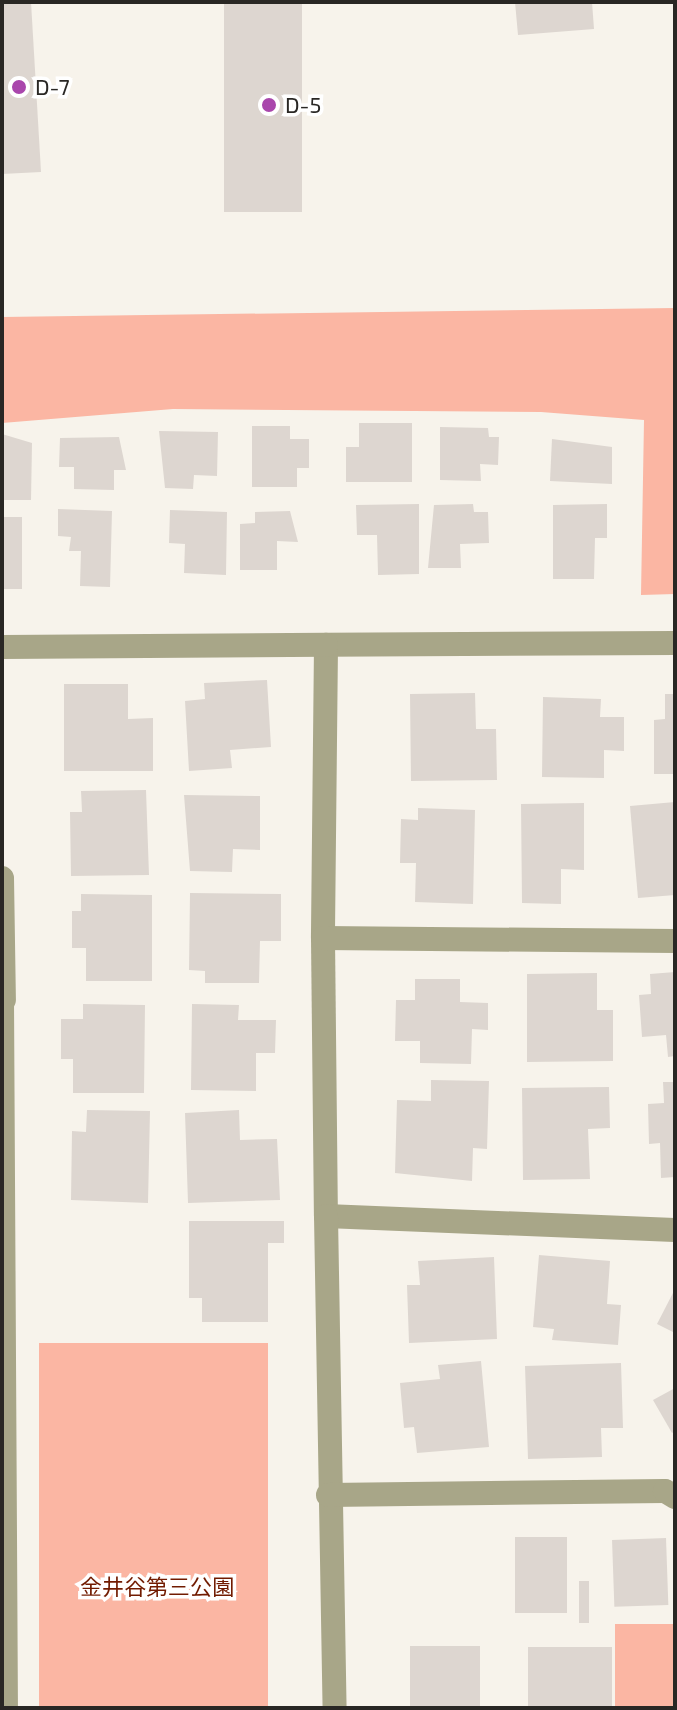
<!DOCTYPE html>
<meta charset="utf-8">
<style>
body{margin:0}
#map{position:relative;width:677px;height:1710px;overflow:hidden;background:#f7f3eb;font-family:"Exo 2","Noto Sans JP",sans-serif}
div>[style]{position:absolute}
.green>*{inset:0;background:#fbb6a3;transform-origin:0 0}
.building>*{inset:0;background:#ddd6d0;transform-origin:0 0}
.minor>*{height:24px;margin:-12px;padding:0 12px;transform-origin:12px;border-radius:12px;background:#a8a688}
.dots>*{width:22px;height:22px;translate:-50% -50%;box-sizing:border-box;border:4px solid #fff;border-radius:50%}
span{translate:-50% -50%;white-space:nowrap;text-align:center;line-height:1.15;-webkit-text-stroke:7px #fff;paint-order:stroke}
.poi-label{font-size:22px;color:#292724}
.left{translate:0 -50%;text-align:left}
.park-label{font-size:22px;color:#711b01}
.frame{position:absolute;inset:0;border:4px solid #292724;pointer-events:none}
</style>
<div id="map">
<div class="green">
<i style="clip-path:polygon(675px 308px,675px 594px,641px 595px,644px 420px,541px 412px,173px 409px,2px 423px,2px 317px)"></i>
<i style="left:39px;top:1343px;width:229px;height:365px"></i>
<i style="left:675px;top:1624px;width:84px;height:60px;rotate:90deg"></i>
</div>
<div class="building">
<i style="clip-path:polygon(2px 2px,31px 2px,41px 172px,2px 174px)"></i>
<i style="left:224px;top:2px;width:78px;height:210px"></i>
<i style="clip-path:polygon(515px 2px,592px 2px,594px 29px,518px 35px)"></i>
<i style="clip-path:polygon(359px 423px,412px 423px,412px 482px,346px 482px,346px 447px,359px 447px)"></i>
<i style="clip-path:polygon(252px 426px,290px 426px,290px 439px,309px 439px,309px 468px,297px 468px,297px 487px,252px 487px)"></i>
<i style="clip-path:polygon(440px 427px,488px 428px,489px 437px,499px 437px,498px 465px,480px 464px,481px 481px,440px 480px)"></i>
<i style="clip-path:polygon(159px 431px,218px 432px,217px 476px,194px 475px,193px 489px,165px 488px)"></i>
<i style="clip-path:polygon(2px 434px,32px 443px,31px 500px,2px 500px)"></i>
<i style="clip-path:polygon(119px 437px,126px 470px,114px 470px,114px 490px,74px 489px,74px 467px,59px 467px,60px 438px)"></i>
<i style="clip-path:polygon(552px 439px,612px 447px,612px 484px,550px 481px)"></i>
<i style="clip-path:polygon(419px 504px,419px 574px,378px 575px,377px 535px,357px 535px,356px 505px)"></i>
<i style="clip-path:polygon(473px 504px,474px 512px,488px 512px,489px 543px,460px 544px,461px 568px,428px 568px,434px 505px)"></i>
<i style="clip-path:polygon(607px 504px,607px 538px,595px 538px,594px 579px,553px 579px,553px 505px)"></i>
<i style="clip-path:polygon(58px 509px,112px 511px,110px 587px,80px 586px,81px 551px,69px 551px,71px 537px,58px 536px)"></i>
<i style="clip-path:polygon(170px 510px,227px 512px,226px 575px,184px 573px,185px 544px,169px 543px)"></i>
<i style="clip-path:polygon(290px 511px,298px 542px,277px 541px,277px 570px,240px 570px,240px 524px,255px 523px,255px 512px)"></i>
<i style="left:2px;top:517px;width:20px;height:72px"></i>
<i style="clip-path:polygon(267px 680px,271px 747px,230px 750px,232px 768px,189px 771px,185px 701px,205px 699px,204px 683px)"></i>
<i style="clip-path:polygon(64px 684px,128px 684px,128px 719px,153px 718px,153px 771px,64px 771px)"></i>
<i style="clip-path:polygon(475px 693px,476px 729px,496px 729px,497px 780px,411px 781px,410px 694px)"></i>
<i style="clip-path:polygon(665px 694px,675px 694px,675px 774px,654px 774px,654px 720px,665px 719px)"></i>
<i style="clip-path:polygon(543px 697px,601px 699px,600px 717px,624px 717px,624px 751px,604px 750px,604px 778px,542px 777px)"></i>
<i style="clip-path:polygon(146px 790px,149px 875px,71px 876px,70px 812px,82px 812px,81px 791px)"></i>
<i style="clip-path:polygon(184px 795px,260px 796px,260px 850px,233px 849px,232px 872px,190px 871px)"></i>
<i style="clip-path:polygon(675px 802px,675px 895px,638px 898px,630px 806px)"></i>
<i style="clip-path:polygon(584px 803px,584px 870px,561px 869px,561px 904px,522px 903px,521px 804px)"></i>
<i style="clip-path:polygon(418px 808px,475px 810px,473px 904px,415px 902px,416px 863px,400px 863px,401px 819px,418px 820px)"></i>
<i style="clip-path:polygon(190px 893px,281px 894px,281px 941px,260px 941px,259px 983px,205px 983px,205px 971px,189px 970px)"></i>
<i style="clip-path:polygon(81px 894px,152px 895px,152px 981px,86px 981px,86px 948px,72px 948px,72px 911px,81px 911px)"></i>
<i style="clip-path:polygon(675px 972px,675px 1056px,668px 1057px,666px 1035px,642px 1037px,639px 995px,651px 994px,650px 974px)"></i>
<i style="clip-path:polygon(597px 973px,597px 1010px,613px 1010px,613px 1061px,527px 1062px,527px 974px)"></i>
<i style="clip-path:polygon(415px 979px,460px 979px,460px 1002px,488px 1003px,488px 1030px,472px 1029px,471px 1064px,420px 1063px,420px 1041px,395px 1041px,396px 1000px,415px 1000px)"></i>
<i style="clip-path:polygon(83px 1004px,145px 1005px,144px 1093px,73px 1093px,73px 1059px,61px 1059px,61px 1019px,83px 1019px)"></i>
<i style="clip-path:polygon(192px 1004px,239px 1005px,238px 1020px,276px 1020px,275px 1053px,256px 1053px,256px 1091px,191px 1090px)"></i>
<i style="clip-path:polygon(431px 1080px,489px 1081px,487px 1149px,473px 1148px,472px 1181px,395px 1173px,397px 1100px,431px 1101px)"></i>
<i style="clip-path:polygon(663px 1082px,675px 1082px,675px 1177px,661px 1178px,660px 1143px,649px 1144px,648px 1104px,664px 1103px)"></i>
<i style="clip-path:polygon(609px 1087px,610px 1128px,588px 1129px,590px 1179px,523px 1180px,522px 1088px)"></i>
<i style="clip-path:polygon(87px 1110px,150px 1111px,148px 1203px,71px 1200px,72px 1131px,86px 1132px)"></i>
<i style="clip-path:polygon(239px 1110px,240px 1140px,277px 1139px,280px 1200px,188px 1203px,185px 1113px)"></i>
<i style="clip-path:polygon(189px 1221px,284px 1221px,284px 1243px,268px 1243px,268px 1322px,202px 1322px,202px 1298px,189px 1298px)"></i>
<i style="clip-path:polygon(539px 1255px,610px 1261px,607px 1304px,621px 1305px,618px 1345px,552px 1340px,554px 1329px,533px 1327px)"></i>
<i style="clip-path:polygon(494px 1257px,497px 1339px,409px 1343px,407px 1285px,420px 1285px,418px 1261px)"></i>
<i style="clip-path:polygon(675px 1289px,675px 1333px,657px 1324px)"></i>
<i style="clip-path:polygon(481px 1361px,489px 1447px,417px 1453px,414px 1427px,404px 1428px,400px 1383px,440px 1379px,438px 1365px)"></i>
<i style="clip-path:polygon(621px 1363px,623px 1428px,601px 1428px,602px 1457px,528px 1459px,525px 1366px)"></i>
<i style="clip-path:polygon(675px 1388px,675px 1431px,672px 1433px,653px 1400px)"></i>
<i style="left:515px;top:1537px;width:52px;height:76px"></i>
<i style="left:666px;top:1538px;width:67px;height:54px;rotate:88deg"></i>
<i style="left:579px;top:1581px;width:10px;height:42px"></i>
<i style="left:410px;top:1646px;width:70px;height:62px"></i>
<i style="left:528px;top:1647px;width:84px;height:61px"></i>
</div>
<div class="minor">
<i style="left:675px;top:643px;width:349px;rotate:179.7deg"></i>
<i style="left:326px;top:645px;width:293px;rotate:90.6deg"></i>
<i style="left:323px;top:938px;width:278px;rotate:89.4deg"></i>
<i style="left:326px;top:1216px;width:349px;rotate:2.3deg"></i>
<i style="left:2px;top:647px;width:324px;rotate:-0.4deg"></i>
<i style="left:2px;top:878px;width:122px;rotate:89.1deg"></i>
<i style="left:323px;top:938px;width:352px;rotate:0.5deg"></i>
<i style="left:2px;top:1000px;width:708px;rotate:89.68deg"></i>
<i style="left:326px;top:1216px;width:492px;rotate:89deg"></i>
<i style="left:328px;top:1495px;width:337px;rotate:-0.7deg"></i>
<i style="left:665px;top:1491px;width:12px;rotate:31deg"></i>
</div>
<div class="dots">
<i style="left:19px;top:87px;background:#a946ac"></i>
<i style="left:269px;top:105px;background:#a946ac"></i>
</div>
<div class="poi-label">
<span class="left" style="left:35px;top:87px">D-7</span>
<span class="left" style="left:285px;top:105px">D-5</span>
</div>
<div class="park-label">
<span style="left:157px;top:1587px">金井谷第三公園</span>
</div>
<div class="frame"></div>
</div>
